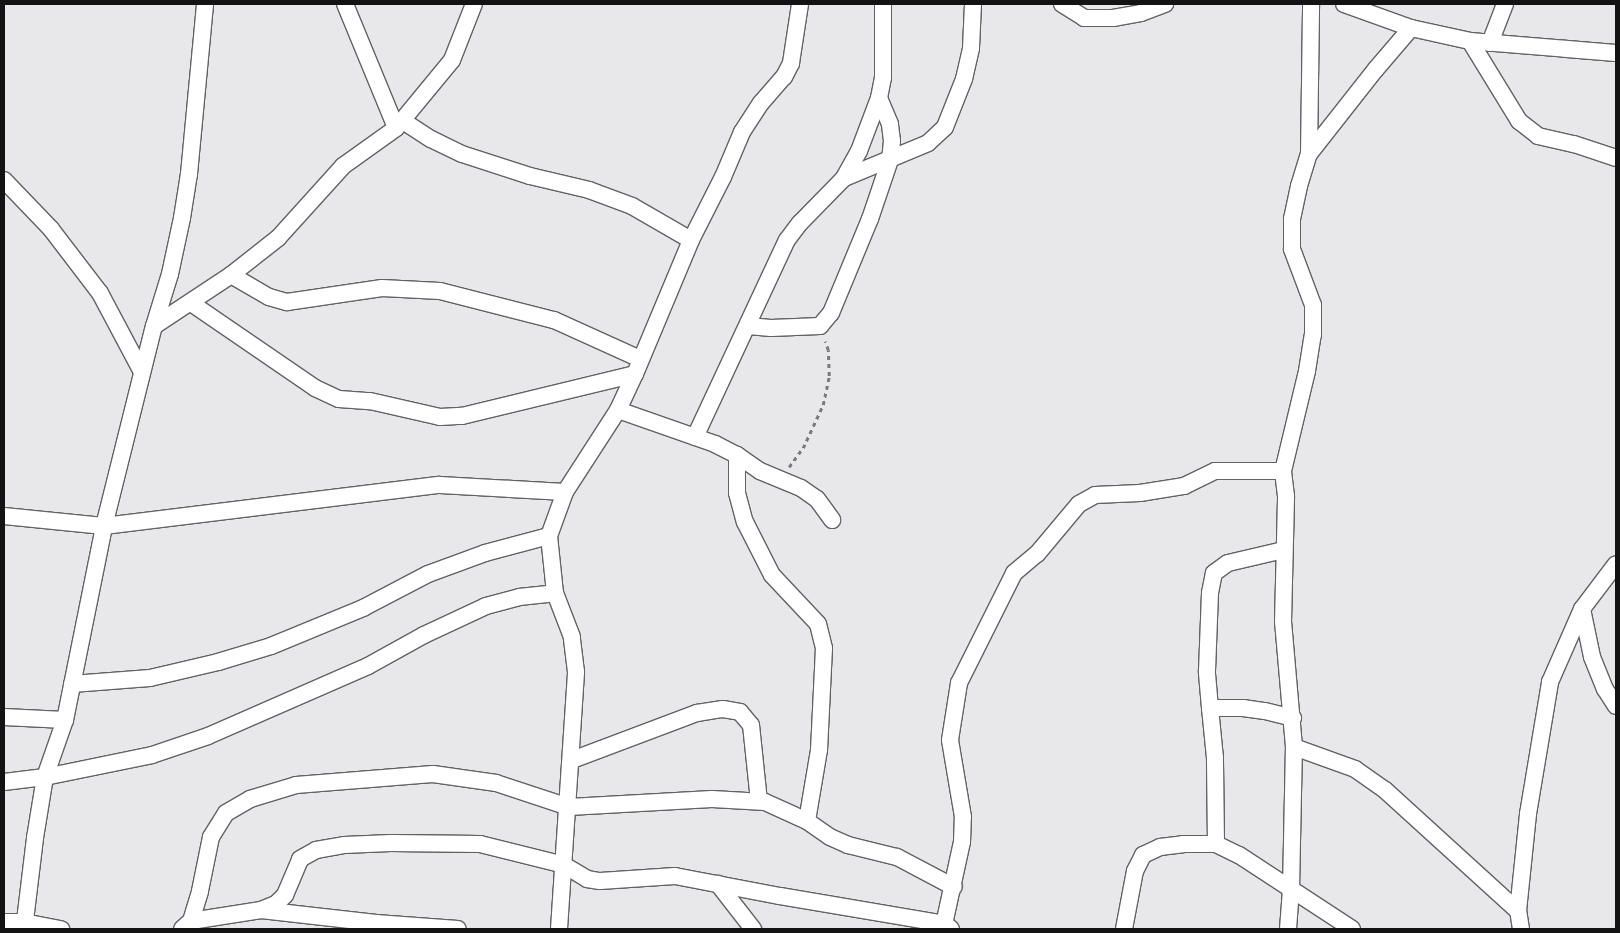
<!DOCTYPE html>
<style>
body{margin:0}
#map{position:relative;width:1620px;height:933px;overflow:hidden;background:#e8e8eb;font-family:"Crimson Pro",serif}
div>[style]{position:absolute}
.path>*{height:2.5px;margin-top:-1.25px;transform-origin:0;background:repeating-linear-gradient(90deg,#79797b 0 4px,transparent 0 8px)}
.roads{filter:drop-shadow(1px 0 #626265) drop-shadow(-1px 0 #626265) drop-shadow(0 1px #626265) drop-shadow(0 -1px #626265)}
.minor>*{height:16px;margin:-8px;padding:0 8px;transform-origin:8px;border-radius:8px;background:#fff}
span{translate:-50% -50%;white-space:nowrap;text-align:center;line-height:1.15;-webkit-text-stroke:5px #f5f6f8;paint-order:stroke}
.frame{position:absolute;inset:0;border:5px solid #131314;pointer-events:none}
</style>
<div id="map">
<div class="path">
<i style="left:789px;top:467px;width:24px;rotate:-54deg"></i>
<i style="left:803px;top:448px;width:47px;rotate:-65.1deg"></i>
<i style="left:823px;top:405px;width:30px;rotate:-78deg"></i>
<i style="left:829px;top:376px;width:26px;rotate:-92deg"></i>
<i style="left:828px;top:350px;width:9px;rotate:-108deg"></i>
</div>
<div class="roads">
<div class="minor">
<i style="left:345px;top:4px;width:134px;rotate:67.6deg"></i>
<i style="left:1062px;top:4px;width:26px;rotate:32deg"></i>
<i style="left:1084px;top:18px;width:29px"></i>
<i style="left:1113px;top:18px;width:28px;rotate:-10deg"></i>
<i style="left:1141px;top:13px;width:26px;rotate:-21deg"></i>
<i style="left:1344px;top:4px;width:71px;rotate:19.7deg"></i>
<i style="left:1411px;top:28px;width:60px;rotate:12.4deg"></i>
<i style="left:1470px;top:41px;width:146px;rotate:4.7deg"></i>
<i style="left:1470px;top:41px;width:94px;rotate:58.5deg"></i>
<i style="left:1519px;top:121px;width:24px;rotate:38deg"></i>
<i style="left:1538px;top:136px;width:37px;rotate:13deg"></i>
<i style="left:1574px;top:144px;width:44px;rotate:18.4deg"></i>
<i style="left:1490px;top:43px;width:42px;rotate:-69deg"></i>
<i style="left:403px;top:121px;width:33px;rotate:33deg"></i>
<i style="left:431px;top:139px;width:34px;rotate:26deg"></i>
<i style="left:462px;top:154px;width:71px;rotate:17.9deg"></i>
<i style="left:530px;top:176px;width:61px;rotate:13.3deg"></i>
<i style="left:589px;top:190px;width:46px;rotate:20.4deg"></i>
<i style="left:632px;top:206px;width:68px;rotate:30deg"></i>
<i style="left:1309px;top:154px;width:108px;rotate:-51.8deg"></i>
<i style="left:1376px;top:69px;width:54px;rotate:-49.5deg"></i>
<i style="left:844px;top:178px;width:91px;rotate:-22.6deg"></i>
<i style="left:928px;top:143px;width:23px;rotate:-43deg"></i>
<i style="left:945px;top:127px;width:52px;rotate:-68.4deg"></i>
<i style="left:964px;top:79px;width:32px;rotate:-77deg"></i>
<i style="left:971px;top:48px;width:44px;rotate:-87.4deg"></i>
<i style="left:4px;top:180px;width:68px;rotate:46.2deg"></i>
<i style="left:51px;top:229px;width:81px;rotate:52.6deg"></i>
<i style="left:100px;top:293px;width:89px;rotate:62deg"></i>
<i style="left:231px;top:275px;width:44px;rotate:30.1deg"></i>
<i style="left:269px;top:297px;width:19px;rotate:16deg"></i>
<i style="left:287px;top:302px;width:96px;rotate:-8.4deg"></i>
<i style="left:382px;top:288px;width:58px;rotate:3deg"></i>
<i style="left:440px;top:291px;width:118px;rotate:14.3deg"></i>
<i style="left:554px;top:320px;width:94px;rotate:24.4deg"></i>
<i style="left:191px;top:303px;width:150px;rotate:34.4deg"></i>
<i style="left:315px;top:388px;width:26px;rotate:25deg"></i>
<i style="left:339px;top:399px;width:31px;rotate:4deg"></i>
<i style="left:370px;top:401px;width:72px;rotate:12.9deg"></i>
<i style="left:440px;top:417px;width:22px;rotate:-3deg"></i>
<i style="left:462px;top:416px;width:178px;rotate:-13.6deg"></i>
<i style="left:154px;top:326px;width:92px;rotate:-33.5deg"></i>
<i style="left:231px;top:275px;width:60px;rotate:-38.2deg"></i>
<i style="left:278px;top:238px;width:97px;rotate:-47.9deg"></i>
<i style="left:343px;top:166px;width:65px;rotate:-35.6deg"></i>
<i style="left:396px;top:128px;width:88px;rotate:-50.5deg"></i>
<i style="left:452px;top:60px;width:60px;rotate:-68.6deg"></i>
<i style="left:748px;top:326px;width:23px;rotate:5deg"></i>
<i style="left:771px;top:328px;width:49px;rotate:-2.3deg"></i>
<i style="left:820px;top:326px;width:17px;rotate:-50deg"></i>
<i style="left:831px;top:313px;width:102px;rotate:-67.5deg"></i>
<i style="left:870px;top:219px;width:62px;rotate:-71.3deg"></i>
<i style="left:890px;top:160px;width:19px;rotate:-84deg"></i>
<i style="left:892px;top:141px;width:17px;rotate:-97deg"></i>
<i style="left:890px;top:124px;width:28px;rotate:-113deg"></i>
<i style="left:618px;top:410px;width:103px;rotate:19.3deg"></i>
<i style="left:715px;top:444px;width:25px;rotate:27deg"></i>
<i style="left:737px;top:455px;width:28px;rotate:35deg"></i>
<i style="left:760px;top:471px;width:44px;rotate:22.5deg"></i>
<i style="left:801px;top:488px;width:19px;rotate:35deg"></i>
<i style="left:817px;top:499px;width:26px;rotate:54deg"></i>
<i style="left:695px;top:437px;width:217px;rotate:-65deg"></i>
<i style="left:787px;top:240px;width:21px;rotate:-53deg"></i>
<i style="left:800px;top:223px;width:63px;rotate:-45.6deg"></i>
<i style="left:844px;top:178px;width:31px;rotate:-61deg"></i>
<i style="left:859px;top:151px;width:57px;rotate:-69.3deg"></i>
<i style="left:879px;top:98px;width:20px;rotate:-79deg"></i>
<i style="left:883px;top:78px;width:74px;rotate:-90deg"></i>
<i style="left:737px;top:455px;width:38px;rotate:90deg"></i>
<i style="left:737px;top:493px;width:30px;rotate:75deg"></i>
<i style="left:745px;top:522px;width:59px;rotate:63deg"></i>
<i style="left:772px;top:575px;width:67px;rotate:46.8deg"></i>
<i style="left:818px;top:624px;width:25px;rotate:76deg"></i>
<i style="left:824px;top:648px;width:102px;rotate:92.8deg"></i>
<i style="left:819px;top:750px;width:72px;rotate:99.6deg"></i>
<i style="left:4px;top:516px;width:100px;rotate:5.7deg"></i>
<i style="left:104px;top:526px;width:338px;rotate:-7deg"></i>
<i style="left:440px;top:485px;width:125px;rotate:3.2deg"></i>
<i style="left:1582px;top:609px;width:49px;rotate:78.2deg"></i>
<i style="left:1592px;top:657px;width:35px;rotate:68deg"></i>
<i style="left:1605px;top:689px;width:20px;rotate:57deg"></i>
<i style="left:72px;top:684px;width:78px;rotate:-4.4deg"></i>
<i style="left:150px;top:678px;width:70px;rotate:-13.2deg"></i>
<i style="left:218px;top:662px;width:55px;rotate:-16.8deg"></i>
<i style="left:271px;top:646px;width:100px;rotate:-22.4deg"></i>
<i style="left:363px;top:608px;width:73px;rotate:-27.6deg"></i>
<i style="left:428px;top:574px;width:61px;rotate:-20.2deg"></i>
<i style="left:485px;top:553px;width:66px;rotate:-14.9deg"></i>
<i style="left:1210px;top:708px;width:37px;rotate:-95deg"></i>
<i style="left:1207px;top:671px;width:78px;rotate:-87.8deg"></i>
<i style="left:1210px;top:593px;width:20px;rotate:-79deg"></i>
<i style="left:1214px;top:573px;width:17px;rotate:-36deg"></i>
<i style="left:1228px;top:563px;width:57px;rotate:-13.1deg"></i>
<i style="left:4px;top:717px;width:61px;rotate:2.8deg"></i>
<i style="left:1294px;top:747px;width:65px;rotate:19.8deg"></i>
<i style="left:1355px;top:769px;width:37px;rotate:35deg"></i>
<i style="left:1385px;top:790px;width:180px;rotate:42.3deg"></i>
<i style="left:572px;top:760px;width:134px;rotate:-20.6deg"></i>
<i style="left:697px;top:713px;width:26px;rotate:-9deg"></i>
<i style="left:723px;top:709px;width:17px;rotate:10deg"></i>
<i style="left:740px;top:712px;width:17px;rotate:50deg"></i>
<i style="left:751px;top:725px;width:76px;rotate:84deg"></i>
<i style="left:4px;top:782px;width:41px;rotate:-7deg"></i>
<i style="left:45px;top:777px;width:109px;rotate:-11.6deg"></i>
<i style="left:152px;top:755px;width:59px;rotate:-18.7deg"></i>
<i style="left:208px;top:736px;width:175px;rotate:-23.6deg"></i>
<i style="left:368px;top:666px;width:64px;rotate:-29deg"></i>
<i style="left:424px;top:635px;width:68px;rotate:-25.1deg"></i>
<i style="left:486px;top:606px;width:34px;rotate:-15deg"></i>
<i style="left:519px;top:597px;width:36px;rotate:-6deg"></i>
<i style="left:1216px;top:844px;width:86px;rotate:-90.7deg"></i>
<i style="left:1215px;top:758px;width:50px;rotate:-95.7deg"></i>
<i style="left:1210px;top:708px;width:33px"></i>
<i style="left:1243px;top:708px;width:22px;rotate:8deg"></i>
<i style="left:1265px;top:711px;width:29px;rotate:14deg"></i>
<i style="left:718px;top:884px;width:57px;rotate:52.1deg"></i>
<i style="left:261px;top:910px;width:116px;rotate:6.4deg"></i>
<i style="left:376px;top:923px;width:82px;rotate:4.2deg"></i>
<i style="left:191px;top:921px;width:31px;rotate:-73deg"></i>
<i style="left:200px;top:891px;width:55px;rotate:-78.5deg"></i>
<i style="left:211px;top:837px;width:28px;rotate:-58deg"></i>
<i style="left:226px;top:813px;width:28px;rotate:-30deg"></i>
<i style="left:250px;top:799px;width:48px;rotate:-16.9deg"></i>
<i style="left:296px;top:785px;width:137px;rotate:-4.6deg"></i>
<i style="left:433px;top:774px;width:64px;rotate:8.1deg"></i>
<i style="left:496px;top:783px;width:77px;rotate:18.2deg"></i>
<i style="left:569px;top:807px;width:143px;rotate:-3.2deg"></i>
<i style="left:712px;top:799px;width:53px;rotate:3.2deg"></i>
<i style="left:765px;top:802px;width:46px;rotate:24.3deg"></i>
<i style="left:807px;top:821px;width:28px;rotate:35deg"></i>
<i style="left:830px;top:837px;width:20px;rotate:24deg"></i>
<i style="left:848px;top:845px;width:50px;rotate:13.8deg"></i>
<i style="left:897px;top:857px;width:64px;rotate:27.8deg"></i>
<i style="left:4px;top:922px;width:20px"></i>
<i style="left:24px;top:922px;width:38px;rotate:11deg"></i>
<i style="left:24px;top:929px;width:92px;rotate:-83.1deg"></i>
<i style="left:35px;top:838px;width:62px;rotate:-80.7deg"></i>
<i style="left:45px;top:777px;width:60px;rotate:-70.7deg"></i>
<i style="left:65px;top:720px;width:198px;rotate:-78.6deg"></i>
<i style="left:104px;top:526px;width:206px;rotate:-76deg"></i>
<i style="left:154px;top:326px;width:54px;rotate:-72.9deg"></i>
<i style="left:170px;top:274px;width:57px;rotate:-77.9deg"></i>
<i style="left:182px;top:218px;width:45px;rotate:-81deg"></i>
<i style="left:189px;top:174px;width:171px;rotate:-84.6deg"></i>
<i style="left:182px;top:929px;width:12px;rotate:-42deg"></i>
<i style="left:191px;top:921px;width:71px;rotate:-8.9deg"></i>
<i style="left:261px;top:910px;width:16px;rotate:-22deg"></i>
<i style="left:276px;top:904px;width:13px;rotate:-45deg"></i>
<i style="left:285px;top:895px;width:39px;rotate:-67deg"></i>
<i style="left:300px;top:859px;width:18px;rotate:-29deg"></i>
<i style="left:316px;top:850px;width:28px;rotate:-10deg"></i>
<i style="left:344px;top:845px;width:47px;rotate:-2.4deg"></i>
<i style="left:391px;top:843px;width:89px;rotate:0.6deg"></i>
<i style="left:480px;top:844px;width:87px;rotate:14deg"></i>
<i style="left:564px;top:865px;width:27px;rotate:31deg"></i>
<i style="left:587px;top:879px;width:13px;rotate:9deg"></i>
<i style="left:600px;top:881px;width:75px;rotate:-3.8deg"></i>
<i style="left:675px;top:876px;width:107px;rotate:10.8deg"></i>
<i style="left:780px;top:896px;width:167px;rotate:9.6deg"></i>
<i style="left:945px;top:924px;width:8px;rotate:40deg"></i>
<i style="left:559px;top:929px;width:258px;rotate:-86.2deg"></i>
<i style="left:576px;top:672px;width:35px;rotate:-97deg"></i>
<i style="left:572px;top:637px;width:47px;rotate:-111.1deg"></i>
<i style="left:555px;top:593px;width:57px;rotate:-96deg"></i>
<i style="left:549px;top:536px;width:47px;rotate:-70deg"></i>
<i style="left:565px;top:492px;width:98px;rotate:-57.1deg"></i>
<i style="left:618px;top:410px;width:40px;rotate:-65deg"></i>
<i style="left:635px;top:374px;width:145px;rotate:-67.3deg"></i>
<i style="left:691px;top:240px;width:71px;rotate:-63.1deg"></i>
<i style="left:723px;top:177px;width:49px;rotate:-67.1deg"></i>
<i style="left:742px;top:132px;width:35px;rotate:-57deg"></i>
<i style="left:761px;top:103px;width:35px;rotate:-49deg"></i>
<i style="left:784px;top:77px;width:16px;rotate:-63deg"></i>
<i style="left:791px;top:63px;width:60px;rotate:-81.3deg"></i>
<i style="left:943px;top:929px;width:89px;rotate:-77.7deg"></i>
<i style="left:962px;top:842px;width:25px;rotate:-88deg"></i>
<i style="left:963px;top:817px;width:78px;rotate:-99.6deg"></i>
<i style="left:950px;top:740px;width:58px;rotate:-81deg"></i>
<i style="left:959px;top:683px;width:123px;rotate:-63.4deg"></i>
<i style="left:1014px;top:573px;width:30px;rotate:-40deg"></i>
<i style="left:1037px;top:554px;width:65px;rotate:-50deg"></i>
<i style="left:1079px;top:504px;width:18px;rotate:-29deg"></i>
<i style="left:1095px;top:495px;width:45px;rotate:-2.5deg"></i>
<i style="left:1140px;top:493px;width:45px;rotate:-9deg"></i>
<i style="left:1184px;top:486px;width:34px;rotate:-26deg"></i>
<i style="left:1215px;top:471px;width:68px"></i>
<i style="left:1124px;top:929px;width:59px;rotate:-79.3deg"></i>
<i style="left:1135px;top:871px;width:18px;rotate:-63deg"></i>
<i style="left:1143px;top:855px;width:19px;rotate:-25deg"></i>
<i style="left:1160px;top:847px;width:23px;rotate:-7deg"></i>
<i style="left:1183px;top:844px;width:33px"></i>
<i style="left:1216px;top:844px;width:25px;rotate:26deg"></i>
<i style="left:1239px;top:855px;width:135px;rotate:33.2deg"></i>
<i style="left:1288px;top:929px;width:40px;rotate:-85.7deg"></i>
<i style="left:1291px;top:889px;width:142px;rotate:-88.8deg"></i>
<i style="left:1294px;top:747px;width:125px;rotate:-95deg"></i>
<i style="left:1283px;top:622px;width:126px;rotate:-88.6deg"></i>
<i style="left:1286px;top:496px;width:25px;rotate:-97deg"></i>
<i style="left:1283px;top:471px;width:103px;rotate:-76.5deg"></i>
<i style="left:1307px;top:371px;width:36px;rotate:-81deg"></i>
<i style="left:1313px;top:335px;width:30px;rotate:-90deg"></i>
<i style="left:1313px;top:305px;width:60px;rotate:-110.6deg"></i>
<i style="left:1292px;top:249px;width:30px;rotate:-90deg"></i>
<i style="left:1292px;top:219px;width:34px;rotate:-78deg"></i>
<i style="left:1299px;top:186px;width:34px;rotate:-73deg"></i>
<i style="left:1309px;top:154px;width:150px;rotate:-89.2deg"></i>
<i style="left:1521px;top:929px;width:18px;rotate:-99deg"></i>
<i style="left:1518px;top:911px;width:98px;rotate:-84.1deg"></i>
<i style="left:1528px;top:814px;width:134px;rotate:-80.5deg"></i>
<i style="left:1550px;top:682px;width:80px;rotate:-66.3deg"></i>
<i style="left:1582px;top:609px;width:56px;rotate:-52.9deg"></i>
</div>
</div>
<div class="frame"></div>
</div>
